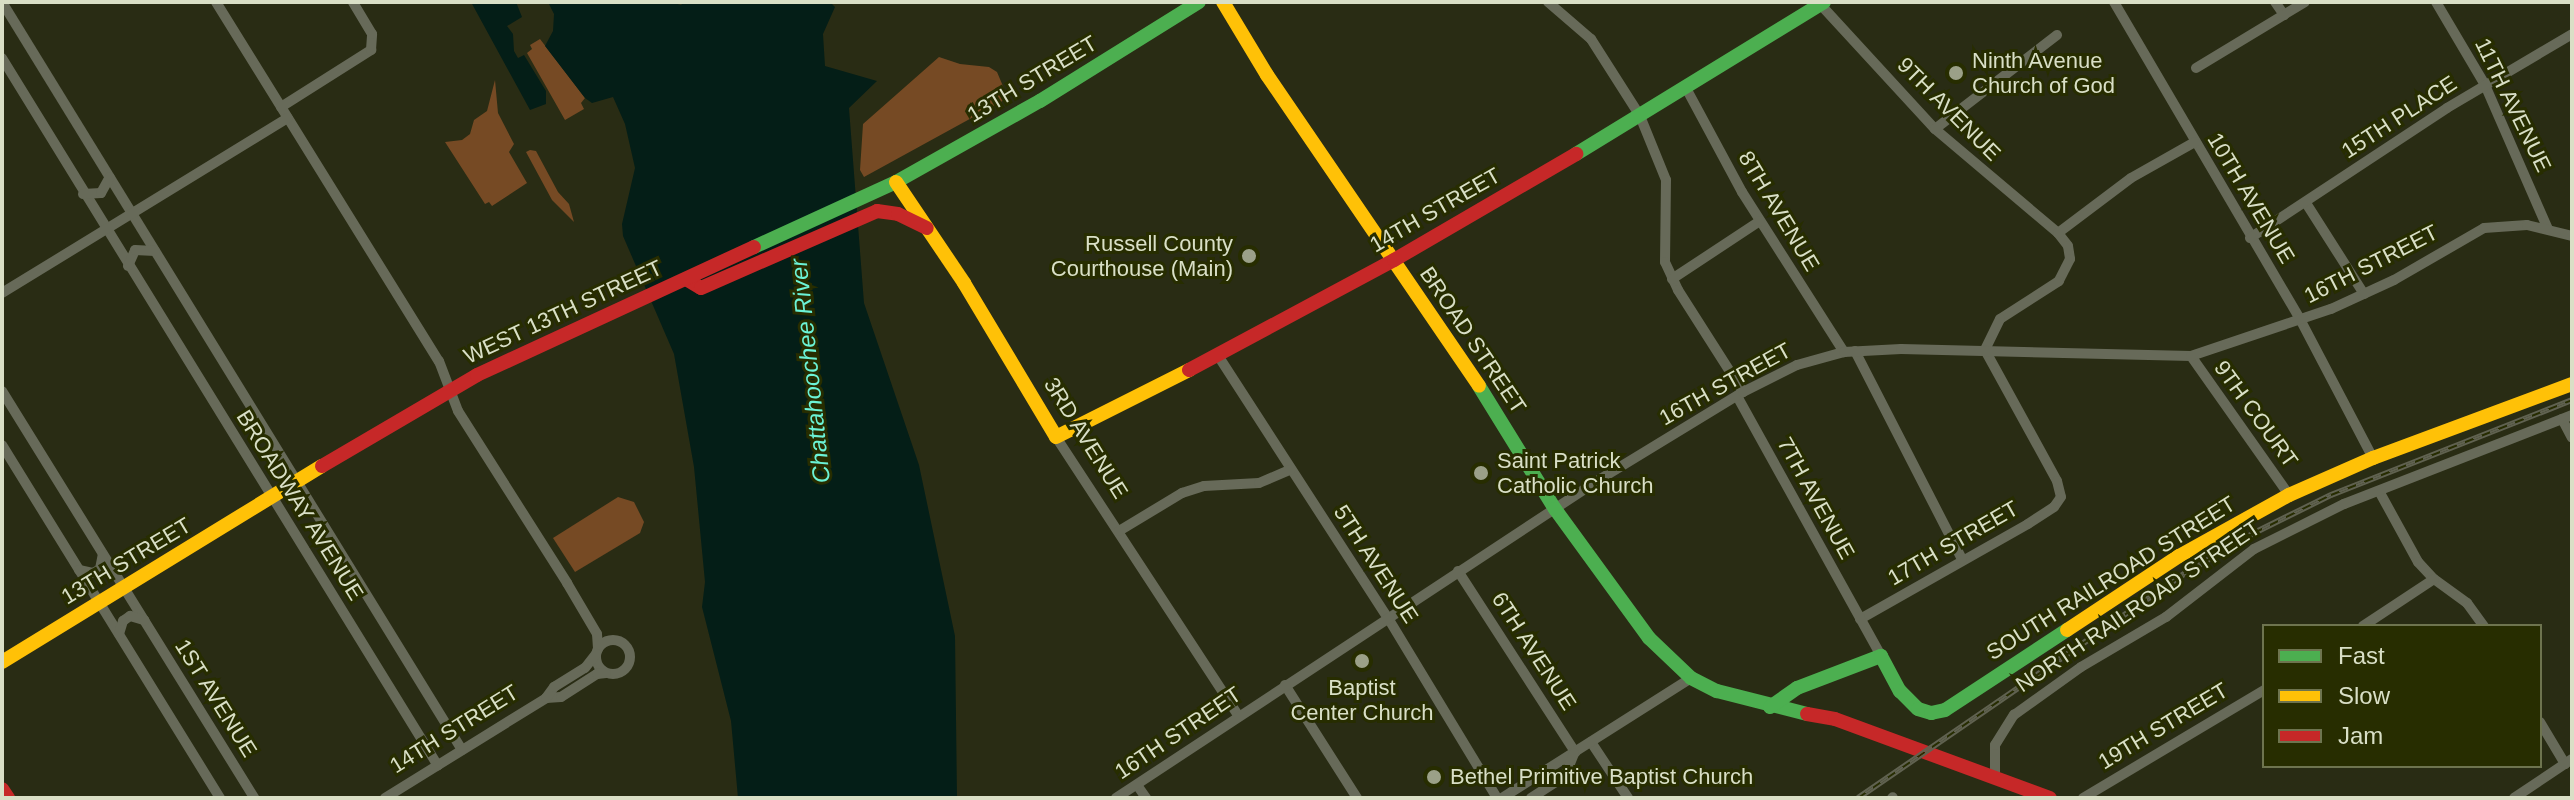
<!DOCTYPE html>
<style>
body{margin:0}
#map{position:relative;width:2574px;height:800px;overflow:hidden;background:#292c14;font-family:Arial,sans-serif}
div>[style]{position:absolute}
.green>*{inset:0;background:#764a24}
.water>*{inset:0;background:#041e17}
.street>*{height:10px;margin:-5px;padding:0 5px;transform-origin:5px;border-radius:5px;background:#676a59}
.street>.ring{margin:-5px;padding:0;box-sizing:content-box;background:none;border:10px solid #676a59;border-radius:50%}
.fast>*{height:14px;margin:-7px;padding:0 7px;transform-origin:7px;border-radius:7px;background:#4caf50}
.slow>*{height:14px;margin:-7px;padding:0 7px;transform-origin:7px;border-radius:7px;background:#ffc107}
.jam>*{height:14px;margin:-7px;padding:0 7px;transform-origin:7px;border-radius:7px;background:#c62828}
.rail>*{height:6px;margin-top:-3px;transform-origin:0;background:repeating-linear-gradient(90deg,#272d00 0 9px,#606250 0 18px);box-sizing:border-box;border-block:2px solid #606250}
.dots>*{width:22px;height:22px;translate:-50% -50%;box-sizing:border-box;border:4px solid #272d00;border-radius:50%}
span{translate:-50% -50%;white-space:nowrap;text-align:center;line-height:1.15;-webkit-text-stroke:6px #272d00;paint-order:stroke}
.poi-label{font-size:22px;color:#d9dfc6}
.left{translate:0 -50%;text-align:left}
.right{translate:-100% -50%;text-align:right}
.street-label{font-size:22px;color:#d9dfc6}
.water-label{font-size:24px;color:#6bf3d6;font-style:italic}
.frame{position:absolute;inset:0;border:4px solid #d9dfc6;pointer-events:none}
.legend{position:absolute;left:2262px;top:624px;width:280px;height:144px;box-sizing:border-box;background:#272d00;border:2px solid #6e744f;margin:0;padding:10px 14px;list-style:none;font-size:24px;color:#d9dfc6}
.legend li{display:flex;align-items:center;gap:16px;height:40px}
.legend b{width:40px;border:2px solid #6e744f}
</style>
<div id="map">
<div class="green">
<i style="clip-path:polygon(540px 39px,585px 98px,581px 103px,584px 109px,565px 120px,527px 53px,532px 49px,530px 45px)"></i>
<i style="clip-path:polygon(939px 57px,960px 64px,989px 67px,997px 72px,1008px 98px,864px 177px,860px 170px,863px 124px)"></i>
<i style="clip-path:polygon(495px 80px,498px 113px,514px 144px,509px 152px,527px 183px,492px 206px,489px 202px,485px 204px,445px 142px,462px 140px,470px 134px,474px 120px,487px 111px)"></i>
<i style="clip-path:polygon(530px 150px,536px 151px,558px 192px,569px 204px,574px 222px,552px 200px,526px 152px)"></i>
<i style="clip-path:polygon(618px 497px,634px 502px,644px 522px,640px 533px,575px 572px,553px 538px)"></i>
</div>
<div class="water">
<i style="clip-path:polygon(471px 2px,516px 2px,522px 17px,507px 26px,513px 34px,514px 51px,518px 58px,524px 55px,546px 91px,546px 104px,530px 110px)"></i>
<i style="clip-path:polygon(548px 2px,670px 2px,681px 5px,684px 2px,830px 2px,835px 7px,823px 34px,825px 66px,877px 81px,849px 108px,864px 303px,919px 465px,955px 636px,957px 798px,738px 798px,731px 721px,702px 607px,705px 582px,694px 467px,674px 354px,623px 236px,622px 224px,635px 168px,625px 124px,613px 97px,592px 103px,585px 98px,545px 46px,553px 31px,554px 14px)"></i>
</div>
<div class="street">
<i style="left:2px;top:2px;width:878px;rotate:58.41deg"></i>
<i style="left:216px;top:2px;width:423px;rotate:58.2deg"></i>
<i style="left:439px;top:361px;width:53px;rotate:69.2deg"></i>
<i style="left:458px;top:411px;width:204px;rotate:57.6deg"></i>
<i style="left:567px;top:583px;width:59px;rotate:59.5deg"></i>
<i style="left:597px;top:634px;width:15px;rotate:86deg"></i>
<i style="left:1548px;top:2px;width:57px;rotate:40.7deg"></i>
<i style="left:1591px;top:39px;width:91px;rotate:57.5deg"></i>
<i style="left:1640px;top:116px;width:69px;rotate:67.9deg"></i>
<i style="left:1666px;top:180px;width:82px;rotate:90.7deg"></i>
<i style="left:1665px;top:262px;width:31px;rotate:65deg"></i>
<i style="left:1678px;top:290px;width:121px;rotate:57.5deg"></i>
<i style="left:2114px;top:2px;width:370px;rotate:59.6deg"></i>
<i style="left:2301px;top:321px;width:155px;rotate:62.3deg"></i>
<i style="left:2275px;top:2px;width:16px;rotate:55deg"></i>
<i style="left:2436px;top:2px;width:96px;rotate:59.4deg"></i>
<i style="left:2485px;top:85px;width:157px;rotate:66.4deg"></i>
<i style="left:1820px;top:4px;width:170px;rotate:47.4deg"></i>
<i style="left:1935px;top:129px;width:161px;rotate:40.2deg"></i>
<i style="left:2058px;top:233px;width:16px;rotate:52deg"></i>
<i style="left:2068px;top:246px;width:13px;rotate:81deg"></i>
<i style="left:2070px;top:259px;width:25px;rotate:117deg"></i>
<i style="left:2059px;top:281px;width:70px;rotate:147.2deg"></i>
<i style="left:2000px;top:319px;width:34px;rotate:116deg"></i>
<i style="left:1985px;top:350px;width:149px;rotate:61.2deg"></i>
<i style="left:2057px;top:481px;width:16px;rotate:76deg"></i>
<i style="left:2061px;top:497px;width:12px;rotate:125deg"></i>
<i style="left:2054px;top:507px;width:31px;rotate:147deg"></i>
<i style="left:2028px;top:524px;width:193px;rotate:150.5deg"></i>
<i style="left:2px;top:58px;width:831px;rotate:58.37deg"></i>
<i style="left:2196px;top:68px;width:127px;rotate:-31.2deg"></i>
<i style="left:1686px;top:88px;width:118px;rotate:61.7deg"></i>
<i style="left:1742px;top:192px;width:190px;rotate:57.5deg"></i>
<i style="left:281px;top:107px;width:107px;rotate:-32.3deg"></i>
<i style="left:371px;top:50px;width:16px;rotate:-86deg"></i>
<i style="left:372px;top:34px;width:37px;rotate:-121deg"></i>
<i style="left:1935px;top:129px;width:154px;rotate:-37.6deg"></i>
<i style="left:83px;top:194px;width:18px;rotate:-3deg"></i>
<i style="left:101px;top:193px;width:18px;rotate:-61deg"></i>
<i style="left:2306px;top:203px;width:108px;rotate:57.5deg"></i>
<i style="left:2058px;top:233px;width:91px;rotate:-37deg"></i>
<i style="left:2131px;top:178px;width:73px;rotate:-29.4deg"></i>
<i style="left:2250px;top:238px;width:236px;rotate:-33.4deg"></i>
<i style="left:2447px;top:108px;width:145px;rotate:-30.6deg"></i>
<i style="left:128px;top:266px;width:17px;rotate:-66deg"></i>
<i style="left:135px;top:250px;width:20px;rotate:3deg"></i>
<i style="left:1672px;top:279px;width:105px;rotate:-33.4deg"></i>
<i style="left:2px;top:293px;width:335px;rotate:-31.5deg"></i>
<i style="left:1855px;top:351px;width:234px;rotate:62.8deg"></i>
<i style="left:1217px;top:354px;width:315px;rotate:57.1deg"></i>
<i style="left:1388px;top:618px;width:210px;rotate:58.8deg"></i>
<i style="left:2191px;top:356px;width:170px;rotate:54.8deg"></i>
<i style="left:2px;top:391px;width:479px;rotate:58.2deg"></i>
<i style="left:1737px;top:396px;width:297px;rotate:61deg"></i>
<i style="left:2562px;top:419px;width:21px;rotate:62deg"></i>
<i style="left:1056px;top:437px;width:334px;rotate:56.8deg"></i>
<i style="left:2px;top:445px;width:415px;rotate:58.3deg"></i>
<i style="left:2379px;top:491px;width:81px;rotate:61.2deg"></i>
<i style="left:2418px;top:562px;width:23px;rotate:47deg"></i>
<i style="left:2434px;top:579px;width:41px;rotate:36deg"></i>
<i style="left:2467px;top:603px;width:29px;rotate:54deg"></i>
<i style="left:1119px;top:531px;width:74px;rotate:-31.1deg"></i>
<i style="left:1182px;top:493px;width:23px;rotate:-18deg"></i>
<i style="left:1204px;top:486px;width:55px;rotate:-3.1deg"></i>
<i style="left:1259px;top:483px;width:34px;rotate:-23deg"></i>
<i style="left:79px;top:570px;width:14px;rotate:12deg"></i>
<i style="left:93px;top:573px;width:8px;rotate:-30deg"></i>
<i style="left:100px;top:569px;width:15px;rotate:-79deg"></i>
<i style="left:1458px;top:571px;width:216px;rotate:57.1deg"></i>
<i style="left:2363px;top:626px;width:85px;rotate:-33.5deg"></i>
<i style="left:119px;top:634px;width:14px;rotate:-73deg"></i>
<i style="left:123px;top:621px;width:9px;rotate:-36deg"></i>
<i style="left:130px;top:616px;width:15px;rotate:16deg"></i>
<i class="ring" style="left:596px;top:640px;width:24px;height:24px"></i>
<i style="left:1285px;top:685px;width:134px;rotate:57.5deg"></i>
<i style="left:546px;top:698px;width:15px;rotate:-4deg"></i>
<i style="left:561px;top:697px;width:43px;rotate:-32.6deg"></i>
<i style="left:597px;top:674px;width:9px;rotate:-6deg"></i>
<i style="left:2540px;top:722px;width:49px;rotate:59.2deg"></i>
<i style="left:1591px;top:742px;width:67px;rotate:56.5deg"></i>
<i style="left:1995px;top:779px;width:34px;rotate:-90deg"></i>
<i style="left:1995px;top:745px;width:36px;rotate:-58deg"></i>
<i style="left:2014px;top:715px;width:82px;rotate:-35.6deg"></i>
<i style="left:2081px;top:667px;width:99px;rotate:-30.5deg"></i>
<i style="left:2166px;top:617px;width:111px;rotate:-37.7deg"></i>
<i style="left:2254px;top:549px;width:101px;rotate:-26.6deg"></i>
<i style="left:2344px;top:504px;width:245px;rotate:-21.3deg"></i>
<i style="left:1137px;top:785px;width:16px;rotate:55deg"></i>
<i style="left:385px;top:798px;width:190px;rotate:-31.8deg"></i>
<i style="left:546px;top:698px;width:14px;rotate:-54deg"></i>
<i style="left:554px;top:687px;width:36px;rotate:-32deg"></i>
<i style="left:585px;top:668px;width:18px;rotate:-52deg"></i>
<i style="left:1116px;top:798px;width:576px;rotate:-33.39deg"></i>
<i style="left:1597px;top:481px;width:171px;rotate:-31.4deg"></i>
<i style="left:1743px;top:392px;width:60px;rotate:-26.6deg"></i>
<i style="left:1797px;top:365px;width:49px;rotate:-15.5deg"></i>
<i style="left:1844px;top:352px;width:57px;rotate:-3deg"></i>
<i style="left:1901px;top:349px;width:290px;rotate:1.4deg"></i>
<i style="left:2191px;top:356px;width:148px;rotate:-18.6deg"></i>
<i style="left:2331px;top:309px;width:69px;rotate:-24.7deg"></i>
<i style="left:2394px;top:280px;width:104px;rotate:-30deg"></i>
<i style="left:2484px;top:228px;width:43px;rotate:-4deg"></i>
<i style="left:2527px;top:225px;width:46px;rotate:13.7deg"></i>
<i style="left:1502px;top:798px;width:224px;rotate:-32.4deg"></i>
<i style="left:1531px;top:798px;width:40px;rotate:-32.9deg"></i>
<i style="left:1565px;top:776px;width:24px;rotate:-68deg"></i>
<i style="left:1892px;top:798px;width:1px;rotate:-45deg"></i>
<i style="left:2083px;top:798px;width:211px;rotate:-30.8deg"></i>
<i style="left:2514px;top:798px;width:70px;rotate:-33.9deg"></i>
</div>
<div class="fast">
<i style="left:1576px;top:154px;width:291px;rotate:-31.5deg"></i>
<i style="left:754px;top:247px;width:156px;rotate:-24.6deg"></i>
<i style="left:896px;top:182px;width:165px;rotate:-29.4deg"></i>
<i style="left:1040px;top:101px;width:187px;rotate:-31.9deg"></i>
<i style="left:1479px;top:386px;width:145px;rotate:58.3deg"></i>
<i style="left:1555px;top:509px;width:160px;rotate:53.9deg"></i>
<i style="left:1649px;top:638px;width:58px;rotate:43.6deg"></i>
<i style="left:1691px;top:678px;width:29px;rotate:27deg"></i>
<i style="left:1717px;top:691px;width:93px;rotate:14.3deg"></i>
<i style="left:1770px;top:707px;width:33px;rotate:-35deg"></i>
<i style="left:1797px;top:688px;width:90px;rotate:-20.9deg"></i>
<i style="left:1881px;top:656px;width:40px;rotate:62deg"></i>
<i style="left:1900px;top:691px;width:25px;rotate:45deg"></i>
<i style="left:1918px;top:709px;width:14px;rotate:17deg"></i>
<i style="left:1931px;top:713px;width:14px;rotate:-12deg"></i>
<i style="left:1945px;top:710px;width:146px;rotate:-33.3deg"></i>
</div>
<div class="slow">
<i style="left:1223px;top:2px;width:85px;rotate:58.9deg"></i>
<i style="left:1267px;top:75px;width:376px;rotate:55.7deg"></i>
<i style="left:896px;top:182px;width:122px;rotate:56deg"></i>
<i style="left:964px;top:283px;width:179px;rotate:59.1deg"></i>
<i style="left:1056px;top:437px;width:149px;rotate:-26.7deg"></i>
<i style="left:2067px;top:630px;width:134px;rotate:-33.5deg"></i>
<i style="left:2179px;top:556px;width:126px;rotate:-29deg"></i>
<i style="left:2289px;top:495px;width:92px;rotate:-23.8deg"></i>
<i style="left:2373px;top:458px;width:212px;rotate:-20.4deg"></i>
<i style="left:2px;top:662px;width:375px;rotate:-31.5deg"></i>
</div>
<div class="jam">
<i style="left:686px;top:279px;width:17px;rotate:31deg"></i>
<i style="left:701px;top:288px;width:192px;rotate:-23.6deg"></i>
<i style="left:877px;top:211px;width:21px;rotate:8deg"></i>
<i style="left:898px;top:214px;width:32px;rotate:26deg"></i>
<i style="left:1189px;top:370px;width:233px;rotate:-28.2deg"></i>
<i style="left:1394px;top:260px;width:211px;rotate:-30.2deg"></i>
<i style="left:322px;top:466px;width:180px;rotate:-30.4deg"></i>
<i style="left:477px;top:375px;width:305px;rotate:-24.8deg"></i>
<i style="left:1807px;top:714px;width:28px;rotate:10deg"></i>
<i style="left:1835px;top:719px;width:229px;rotate:20.2deg"></i>
<i style="left:2px;top:789px;width:11px;rotate:56deg"></i>
</div>
<div class="rail">
<i style="left:1858px;top:798px;width:399px;rotate:-34.5deg"></i>
<i style="left:2187px;top:572px;width:78px;rotate:-30.2deg"></i>
<i style="left:2254px;top:533px;width:86px;rotate:-26.3deg"></i>
<i style="left:2331px;top:495px;width:259px;rotate:-21.5deg"></i>
</div>
<div class="dots">
<i style="left:1956px;top:73px;background:#9ba088"></i>
<i style="left:1249px;top:256px;background:#9ba088"></i>
<i style="left:1481px;top:473px;background:#9ba088"></i>
<i style="left:1362px;top:661px;background:#9ba088"></i>
<i style="left:1434px;top:777px;background:#9ba088"></i>
</div>
<div class="poi-label">
<span class="left" style="left:1972px;top:73px">Ninth Avenue<br>Church of God</span>
<span class="right" style="left:1233px;top:256px">Russell County<br>Courthouse (Main)</span>
<span class="left" style="left:1497px;top:473px">Saint Patrick<br>Catholic Church</span>
<span style="left:1362px;top:700px">Baptist<br>Center Church</span>
<span class="left" style="left:1450px;top:777px">Bethel Primitive Baptist Church</span>
</div>
<div class="street-label">
<span style="left:1032px;top:79px;rotate:-31deg">13TH STREET</span>
<span style="left:2513px;top:105px;rotate:64deg">11TH AVENUE</span>
<span style="left:1949px;top:109px;rotate:45deg">9TH AVENUE</span>
<span style="left:2399px;top:117px;rotate:-33deg">15TH PLACE</span>
<span style="left:2251px;top:198px;rotate:59deg">10TH AVENUE</span>
<span style="left:1435px;top:210px;rotate:-30deg">14TH STREET</span>
<span style="left:1779px;top:211px;rotate:59deg">8TH AVENUE</span>
<span style="left:2371px;top:264px;rotate:-27deg">16TH STREET</span>
<span style="left:563px;top:312px;rotate:-25deg">WEST 13TH STREET</span>
<span style="left:1473px;top:340px;rotate:56deg">BROAD STREET</span>
<span style="left:1725px;top:384px;rotate:-29deg">16TH STREET</span>
<span style="left:2256px;top:414px;rotate:54deg">9TH COURT</span>
<span style="left:1086px;top:438px;rotate:58deg">3RD AVENUE</span>
<span style="left:1816px;top:498px;rotate:61deg">7TH AVENUE</span>
<span style="left:300px;top:505px;rotate:58deg">BROADWAY AVENUE</span>
<span style="left:1953px;top:543px;rotate:-30deg">17TH STREET</span>
<span style="left:126px;top:561px;rotate:-31deg">13TH STREET</span>
<span style="left:1376px;top:564px;rotate:57deg">5TH AVENUE</span>
<span style="left:2111px;top:578px;rotate:-32deg">SOUTH RAILROAD STREET</span>
<span style="left:2138px;top:606px;rotate:-34deg">NORTH RAILROAD STREET</span>
<span style="left:1534px;top:651px;rotate:57deg">6TH AVENUE</span>
<span style="left:216px;top:698px;rotate:58deg">1ST AVENUE</span>
<span style="left:2163px;top:726px;rotate:-31deg">19TH STREET</span>
<span style="left:454px;top:729px;rotate:-32deg">14TH STREET</span>
<span style="left:1178px;top:733px;rotate:-34deg">16TH STREET</span>
</div>
<div class="water-label">
<span style="left:810px;top:371px;rotate:-96deg">Chattahoochee River</span>
</div>
<div class="frame"></div>
<ul class="legend">
<li><b style="height:10px;background:#4caf50"></b>Fast</li>
<li><b style="height:10px;background:#ffc107"></b>Slow</li>
<li><b style="height:10px;background:#c62828"></b>Jam</li>
</ul>
</div>
